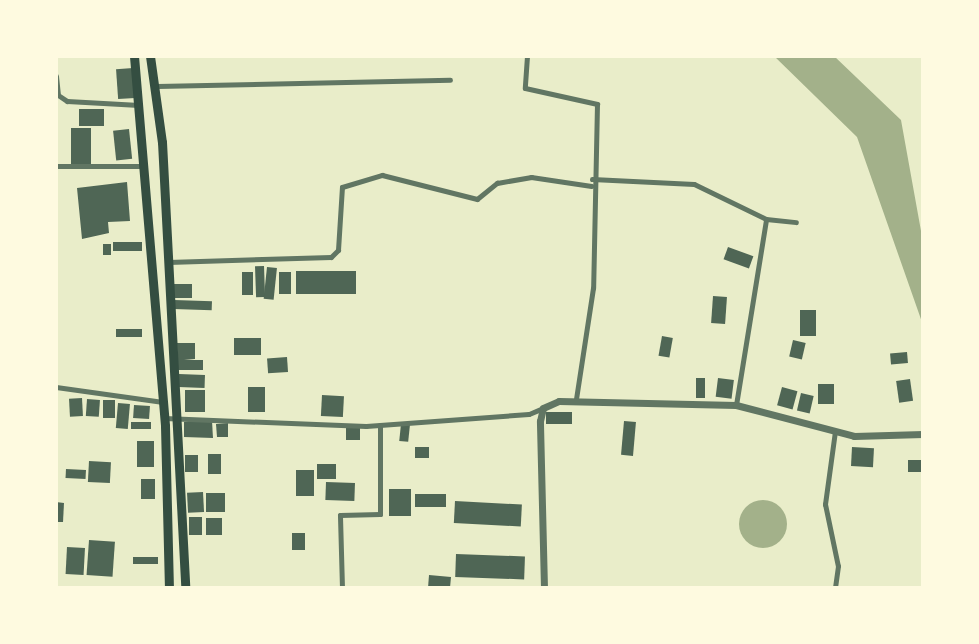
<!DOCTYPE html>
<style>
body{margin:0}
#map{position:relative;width:979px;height:644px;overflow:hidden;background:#e9edc9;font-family:"PT Sans",sans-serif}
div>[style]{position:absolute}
.water>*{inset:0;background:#a3b18a}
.round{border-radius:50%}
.building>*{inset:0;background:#4f6655;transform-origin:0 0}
.minor>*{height:5px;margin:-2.5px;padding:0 2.5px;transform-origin:2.5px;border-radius:2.5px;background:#617663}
.tertiary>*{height:7px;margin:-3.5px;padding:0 3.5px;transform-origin:3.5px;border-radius:3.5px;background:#617663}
.trunk>*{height:9px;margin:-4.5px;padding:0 4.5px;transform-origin:4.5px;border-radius:4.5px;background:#344e41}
span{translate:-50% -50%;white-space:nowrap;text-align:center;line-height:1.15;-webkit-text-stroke:5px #fefae0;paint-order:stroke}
.frame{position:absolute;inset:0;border:58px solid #fefae0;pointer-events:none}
</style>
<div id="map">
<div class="water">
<i style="clip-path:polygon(774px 56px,834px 56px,901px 120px,923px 242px,923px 325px,857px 137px)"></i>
<i class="round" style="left:739px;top:500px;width:48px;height:48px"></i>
</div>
<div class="building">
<i style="left:133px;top:68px;width:30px;height:17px;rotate:86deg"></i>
<i style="left:79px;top:109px;width:25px;height:17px"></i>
<i style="left:71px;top:128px;width:20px;height:36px"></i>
<i style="left:129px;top:129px;width:30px;height:16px;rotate:84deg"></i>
<i style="clip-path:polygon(127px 182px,130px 221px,108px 222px,109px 233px,82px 239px,77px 188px)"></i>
<i style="left:113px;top:242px;width:29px;height:9px"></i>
<i style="left:103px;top:244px;width:8px;height:11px"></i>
<i style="left:728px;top:247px;width:27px;height:13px;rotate:20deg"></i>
<i style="left:264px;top:266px;width:31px;height:9px;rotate:88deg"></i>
<i style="left:267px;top:267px;width:10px;height:32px;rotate:6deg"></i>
<i style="left:296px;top:271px;width:60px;height:23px"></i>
<i style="left:242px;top:272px;width:11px;height:23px"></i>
<i style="left:279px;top:272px;width:12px;height:22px"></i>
<i style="left:172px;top:284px;width:20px;height:14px"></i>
<i style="left:713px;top:296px;width:14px;height:27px;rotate:4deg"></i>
<i style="left:174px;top:300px;width:38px;height:9px;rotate:2deg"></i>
<i style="left:800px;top:310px;width:16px;height:26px"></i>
<i style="left:142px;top:329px;width:8px;height:26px;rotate:90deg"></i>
<i style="left:662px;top:336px;width:11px;height:20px;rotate:10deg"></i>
<i style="left:234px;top:338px;width:27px;height:17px"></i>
<i style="left:793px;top:340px;width:13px;height:17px;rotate:13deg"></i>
<i style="clip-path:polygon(177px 343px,195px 343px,195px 359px,184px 360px,203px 360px,203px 370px,178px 370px)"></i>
<i style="left:907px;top:352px;width:11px;height:17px;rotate:85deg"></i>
<i style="left:287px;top:357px;width:15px;height:20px;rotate:86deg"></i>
<i style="left:179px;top:374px;width:26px;height:13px;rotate:2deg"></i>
<i style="left:696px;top:378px;width:9px;height:20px"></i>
<i style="left:718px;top:378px;width:16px;height:19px;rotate:7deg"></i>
<i style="left:910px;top:379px;width:22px;height:14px;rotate:82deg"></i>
<i style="left:818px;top:384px;width:16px;height:20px"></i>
<i style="left:248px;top:387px;width:17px;height:25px"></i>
<i style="left:782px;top:387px;width:16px;height:19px;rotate:15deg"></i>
<i style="left:205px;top:390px;width:22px;height:20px;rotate:90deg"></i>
<i style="left:801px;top:393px;width:13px;height:18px;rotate:13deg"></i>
<i style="left:322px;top:395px;width:22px;height:21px;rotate:3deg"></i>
<i style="left:82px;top:398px;width:18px;height:13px;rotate:87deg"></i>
<i style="left:87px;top:399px;width:13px;height:17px;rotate:4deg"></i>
<i style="left:103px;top:400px;width:12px;height:18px"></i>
<i style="left:118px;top:403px;width:12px;height:25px;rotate:5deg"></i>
<i style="left:134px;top:405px;width:16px;height:13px;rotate:4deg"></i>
<i style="left:546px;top:412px;width:26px;height:12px"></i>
<i style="clip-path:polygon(198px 421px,212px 421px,213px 438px,184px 437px,184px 422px)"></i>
<i style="left:624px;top:421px;width:12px;height:34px;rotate:5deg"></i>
<i style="left:131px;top:422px;width:20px;height:7px"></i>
<i style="clip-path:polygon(228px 423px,228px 437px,217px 437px,216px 424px)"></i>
<i style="left:401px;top:424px;width:9px;height:17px;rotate:6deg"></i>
<i style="left:346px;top:428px;width:14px;height:12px"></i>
<i style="left:154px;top:441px;width:26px;height:17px;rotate:90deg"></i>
<i style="left:415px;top:447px;width:14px;height:11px"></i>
<i style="left:852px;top:447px;width:22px;height:19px;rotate:3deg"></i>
<i style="left:208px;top:454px;width:13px;height:20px"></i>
<i style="left:185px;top:455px;width:13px;height:17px"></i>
<i style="left:908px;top:460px;width:14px;height:12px"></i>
<i style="left:89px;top:461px;width:22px;height:21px;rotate:3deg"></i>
<i style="left:317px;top:464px;width:19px;height:15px"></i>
<i style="left:66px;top:469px;width:20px;height:9px;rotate:3deg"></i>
<i style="left:296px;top:470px;width:18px;height:26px"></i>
<i style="left:141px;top:479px;width:14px;height:20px"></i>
<i style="left:326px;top:482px;width:29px;height:18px;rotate:2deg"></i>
<i style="left:411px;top:489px;width:27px;height:22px;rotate:90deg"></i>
<i style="left:203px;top:492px;width:20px;height:16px;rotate:87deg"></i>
<i style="left:206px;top:493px;width:19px;height:19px"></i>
<i style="left:446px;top:494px;width:13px;height:31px;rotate:90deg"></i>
<i style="left:455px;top:501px;width:67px;height:22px;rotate:3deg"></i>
<i style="clip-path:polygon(56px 502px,64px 503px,63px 522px,56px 522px)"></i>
<i style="left:189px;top:517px;width:13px;height:18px"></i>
<i style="left:206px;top:518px;width:16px;height:17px"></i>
<i style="left:292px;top:533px;width:13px;height:17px"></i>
<i style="left:89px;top:540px;width:26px;height:35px;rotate:4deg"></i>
<i style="left:67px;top:547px;width:18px;height:27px;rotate:3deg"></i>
<i style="left:456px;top:554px;width:69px;height:23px;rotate:2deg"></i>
<i style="left:133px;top:557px;width:25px;height:7px"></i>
<i style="clip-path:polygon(429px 575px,451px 577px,450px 588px,428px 588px)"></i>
</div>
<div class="minor">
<i style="left:527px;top:56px;width:32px;rotate:94deg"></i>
<i style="left:525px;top:88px;width:74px;rotate:12.5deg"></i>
<i style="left:597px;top:104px;width:184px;rotate:91.2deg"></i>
<i style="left:593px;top:288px;width:112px;rotate:98.7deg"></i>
<i style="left:56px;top:76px;width:19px;rotate:84deg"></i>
<i style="left:58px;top:95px;width:11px;rotate:34deg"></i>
<i style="left:67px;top:101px;width:72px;rotate:3.2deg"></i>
<i style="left:157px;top:86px;width:293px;rotate:-1.2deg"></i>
<i style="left:56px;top:166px;width:89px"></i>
<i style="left:592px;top:179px;width:102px;rotate:2.8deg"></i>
<i style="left:694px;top:184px;width:80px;rotate:25.9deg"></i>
<i style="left:766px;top:219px;width:30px;rotate:6deg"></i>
<i style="left:168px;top:262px;width:163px;rotate:-1.8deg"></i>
<i style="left:331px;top:257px;width:10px;rotate:-45deg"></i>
<i style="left:338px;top:250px;width:63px;rotate:-86.4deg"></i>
<i style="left:342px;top:187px;width:42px;rotate:-16.7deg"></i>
<i style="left:382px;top:175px;width:98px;rotate:14.2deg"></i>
<i style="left:477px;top:199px;width:26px;rotate:-39deg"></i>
<i style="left:497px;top:183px;width:35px;rotate:-10deg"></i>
<i style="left:531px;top:177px;width:61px;rotate:8.5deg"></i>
<i style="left:56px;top:387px;width:108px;rotate:8deg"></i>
<i style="left:736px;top:405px;width:188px;rotate:-80.8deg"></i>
<i style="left:164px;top:418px;width:202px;rotate:2.3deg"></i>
<i style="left:366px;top:426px;width:163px;rotate:-4.2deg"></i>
<i style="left:529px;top:414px;width:15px;rotate:-23deg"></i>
<i style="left:835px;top:431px;width:74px;rotate:97.8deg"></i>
<i style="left:825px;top:504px;width:63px;rotate:78.2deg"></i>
<i style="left:838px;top:566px;width:22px;rotate:98deg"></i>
<i style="left:342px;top:588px;width:73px;rotate:-91.6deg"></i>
<i style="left:340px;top:515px;width:40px;rotate:-1.4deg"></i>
<i style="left:380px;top:514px;width:89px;rotate:-90deg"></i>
<i style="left:548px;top:588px;width:34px"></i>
</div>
<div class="tertiary">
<i style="left:544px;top:588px;width:167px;rotate:-91.4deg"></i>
<i style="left:540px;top:421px;width:13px;rotate:-77deg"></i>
<i style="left:543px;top:408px;width:17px;rotate:-24deg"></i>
<i style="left:559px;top:401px;width:177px;rotate:1.3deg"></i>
<i style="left:736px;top:405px;width:122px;rotate:14.7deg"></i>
<i style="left:854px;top:436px;width:69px;rotate:-1.7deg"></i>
</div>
<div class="trunk">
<i style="left:134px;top:56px;width:371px;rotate:85.2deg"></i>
<i style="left:165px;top:426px;width:162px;rotate:88.6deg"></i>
<i style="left:150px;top:56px;width:87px;rotate:82.1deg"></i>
<i style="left:162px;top:142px;width:447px;rotate:87deg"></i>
</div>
<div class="frame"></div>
</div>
